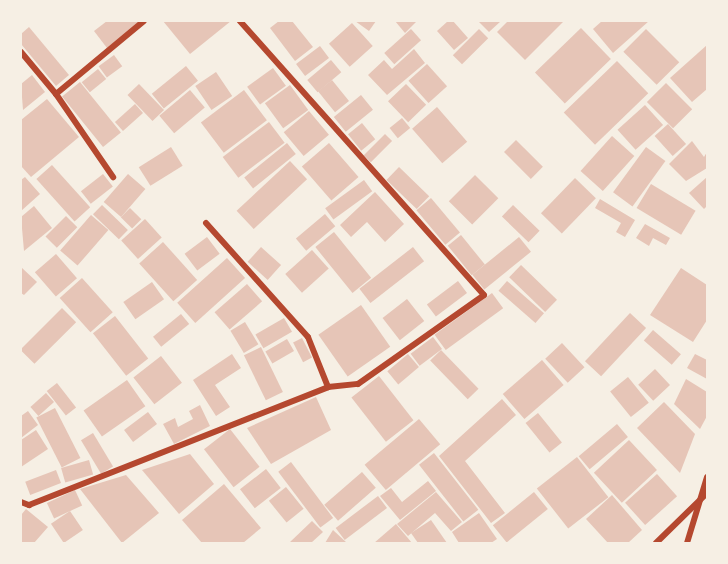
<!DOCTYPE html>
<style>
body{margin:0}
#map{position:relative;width:728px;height:564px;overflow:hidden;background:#f6efe4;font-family:"Archivo Narrow",sans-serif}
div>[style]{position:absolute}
.building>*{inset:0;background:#e6c5b7;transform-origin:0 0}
.minor>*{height:6px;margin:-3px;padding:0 3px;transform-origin:3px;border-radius:3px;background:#b5482f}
span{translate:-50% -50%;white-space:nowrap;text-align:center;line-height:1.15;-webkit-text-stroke:6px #f6efe4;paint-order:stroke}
.frame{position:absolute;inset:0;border:22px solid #f6efe4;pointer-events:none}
</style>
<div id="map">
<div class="building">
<i style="clip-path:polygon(107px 21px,140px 21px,107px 48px,94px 31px)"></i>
<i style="clip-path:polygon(163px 21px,231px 21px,190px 54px)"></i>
<i style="clip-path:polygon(279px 21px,292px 21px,313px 47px,295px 61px,270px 28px)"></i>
<i style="clip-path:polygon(355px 21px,376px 21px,369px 31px)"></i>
<i style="clip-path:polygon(395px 21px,417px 21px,405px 33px)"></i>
<i style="clip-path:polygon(448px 21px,453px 21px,468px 38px,454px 50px,437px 31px)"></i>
<i style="clip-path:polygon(478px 21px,501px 21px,489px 32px)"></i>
<i style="clip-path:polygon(508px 21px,564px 21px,525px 60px,497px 32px)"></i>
<i style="clip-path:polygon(602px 21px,649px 21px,613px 53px,593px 29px)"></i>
<i style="left:352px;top:23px;width:31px;height:31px;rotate:48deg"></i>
<i style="clip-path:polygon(29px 27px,69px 75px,56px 86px,21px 44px,21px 34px)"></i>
<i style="left:581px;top:28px;width:43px;height:64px;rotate:46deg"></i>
<i style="left:411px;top:29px;width:15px;height:36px;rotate:48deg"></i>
<i style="left:479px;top:29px;width:13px;height:37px;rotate:45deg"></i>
<i style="left:646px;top:29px;width:47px;height:32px;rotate:45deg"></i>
<i style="clip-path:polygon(707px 45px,707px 89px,692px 102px,670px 78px)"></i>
<i style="left:320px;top:46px;width:15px;height:30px;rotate:53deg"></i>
<i style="clip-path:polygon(414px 49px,425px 63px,387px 95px,368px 75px,384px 60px,392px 69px)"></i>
<i style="left:114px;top:55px;width:14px;height:19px;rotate:54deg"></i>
<i style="left:331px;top:60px;width:16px;height:31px;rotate:50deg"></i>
<i style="left:617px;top:61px;width:45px;height:74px;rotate:46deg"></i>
<i style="left:427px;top:64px;width:30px;height:25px;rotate:48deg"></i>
<i style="left:186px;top:66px;width:19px;height:44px;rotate:51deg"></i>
<i style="left:273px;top:68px;width:22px;height:32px;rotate:54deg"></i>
<i style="left:98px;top:69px;width:13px;height:21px;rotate:51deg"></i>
<i style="left:216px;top:72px;width:29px;height:25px;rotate:56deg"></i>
<i style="clip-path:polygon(32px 75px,45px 92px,23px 110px,21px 84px)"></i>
<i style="left:332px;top:80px;width:27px;height:18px;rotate:51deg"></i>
<i style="left:80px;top:82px;width:65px;height:23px;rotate:51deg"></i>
<i style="left:666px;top:83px;width:37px;height:27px;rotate:45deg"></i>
<i style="left:139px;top:84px;width:36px;height:16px;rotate:46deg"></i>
<i style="left:406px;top:84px;width:29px;height:25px;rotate:46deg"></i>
<i style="left:290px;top:85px;width:31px;height:31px;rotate:54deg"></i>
<i style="left:190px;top:90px;width:23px;height:40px;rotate:50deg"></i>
<i style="left:244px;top:90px;width:38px;height:54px;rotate:53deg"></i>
<i style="left:361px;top:95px;width:19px;height:35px;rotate:51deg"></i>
<i style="clip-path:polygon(47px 99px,79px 137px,31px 177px,21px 166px,21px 120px)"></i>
<i style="left:135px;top:104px;width:12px;height:27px;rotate:48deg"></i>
<i style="left:645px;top:105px;width:27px;height:37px;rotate:48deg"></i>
<i style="left:437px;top:107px;width:46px;height:33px;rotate:49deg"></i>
<i style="left:309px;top:111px;width:31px;height:33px;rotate:50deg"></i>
<i style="left:402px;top:118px;width:13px;height:16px;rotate:51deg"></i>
<i style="left:269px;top:122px;width:26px;height:58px;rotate:53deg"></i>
<i style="left:362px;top:123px;width:21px;height:18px;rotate:51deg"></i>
<i style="left:668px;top:124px;width:27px;height:18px;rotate:48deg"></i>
<i style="left:385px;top:134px;width:10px;height:30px;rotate:45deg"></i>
<i style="left:612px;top:136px;width:30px;height:47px;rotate:42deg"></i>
<i style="left:516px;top:140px;width:38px;height:17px;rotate:45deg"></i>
<i style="clip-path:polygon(692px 141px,704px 157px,707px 152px,707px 168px,686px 181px,669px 164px)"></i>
<i style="left:287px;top:143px;width:14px;height:55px;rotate:51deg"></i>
<i style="left:329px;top:143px;width:45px;height:36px;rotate:49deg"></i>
<i style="left:171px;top:147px;width:22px;height:38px;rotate:58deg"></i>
<i style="left:646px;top:147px;width:24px;height:56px;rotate:36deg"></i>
<i style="left:290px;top:161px;width:25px;height:73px;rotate:47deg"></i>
<i style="left:52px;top:165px;width:57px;height:21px;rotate:48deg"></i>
<i style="left:399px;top:167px;width:42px;height:18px;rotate:44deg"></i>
<i style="left:103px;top:174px;width:16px;height:28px;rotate:52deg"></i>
<i style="left:128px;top:174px;width:23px;height:37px;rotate:41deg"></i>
<i style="left:475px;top:175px;width:33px;height:37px;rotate:45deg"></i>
<i style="clip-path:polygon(25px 177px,40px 194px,21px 211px,21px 180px)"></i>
<i style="clip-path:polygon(707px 177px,707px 206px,704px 209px,689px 193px)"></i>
<i style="left:575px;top:178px;width:29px;height:49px;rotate:44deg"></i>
<i style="left:364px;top:180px;width:14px;height:48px;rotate:54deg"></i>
<i style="left:651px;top:184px;width:52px;height:28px;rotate:31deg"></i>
<i style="clip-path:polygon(375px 192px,404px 224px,385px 242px,367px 222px,351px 237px,340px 225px)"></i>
<i style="left:431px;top:198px;width:45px;height:19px;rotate:50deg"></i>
<i style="clip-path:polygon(600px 199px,635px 220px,625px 237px,616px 232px,621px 223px,595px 208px)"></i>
<i style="left:102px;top:205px;width:36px;height:13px;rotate:44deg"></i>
<i style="left:513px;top:205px;width:37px;height:16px;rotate:44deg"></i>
<i style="clip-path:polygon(34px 206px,52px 228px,24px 251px,21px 217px)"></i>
<i style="left:130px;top:208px;width:16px;height:13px;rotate:45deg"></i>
<i style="left:325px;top:214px;width:16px;height:38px;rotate:50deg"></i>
<i style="left:91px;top:215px;width:23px;height:47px;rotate:41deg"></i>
<i style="left:66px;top:216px;width:16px;height:29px;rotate:45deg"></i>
<i style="left:145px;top:219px;width:25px;height:32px;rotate:48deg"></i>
<i style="clip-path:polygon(645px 224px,670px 238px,666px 245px,653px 238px,649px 246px,636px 238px)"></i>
<i style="left:334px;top:232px;width:59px;height:24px;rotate:51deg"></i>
<i style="left:461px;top:235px;width:38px;height:17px;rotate:51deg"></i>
<i style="left:207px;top:237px;width:21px;height:28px;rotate:53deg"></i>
<i style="left:519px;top:237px;width:19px;height:60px;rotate:51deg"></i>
<i style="left:163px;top:242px;width:51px;height:32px;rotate:48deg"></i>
<i style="left:261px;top:247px;width:27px;height:20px;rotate:42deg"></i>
<i style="left:413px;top:247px;width:18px;height:68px;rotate:52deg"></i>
<i style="left:312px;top:250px;width:25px;height:36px;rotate:48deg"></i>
<i style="left:56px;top:254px;width:32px;height:28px;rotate:49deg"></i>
<i style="left:227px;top:258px;width:27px;height:67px;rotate:48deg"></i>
<i style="left:521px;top:265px;width:50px;height:17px;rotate:44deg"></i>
<i style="clip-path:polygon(21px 267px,37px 282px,24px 295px,21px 293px)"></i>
<i style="clip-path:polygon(681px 268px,707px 285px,707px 320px,693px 342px,650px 315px)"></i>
<i style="left:82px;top:278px;width:46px;height:30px;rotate:48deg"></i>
<i style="left:458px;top:281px;width:15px;height:39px;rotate:53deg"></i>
<i style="left:507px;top:281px;width:49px;height:13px;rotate:41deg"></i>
<i style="left:152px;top:282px;width:21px;height:35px;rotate:55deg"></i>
<i style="left:247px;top:284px;width:23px;height:43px;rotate:49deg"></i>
<i style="left:492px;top:293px;width:19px;height:71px;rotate:54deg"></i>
<i style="left:407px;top:299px;width:28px;height:31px;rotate:52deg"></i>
<i style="left:361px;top:305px;width:51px;height:52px;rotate:55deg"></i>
<i style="left:62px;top:308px;width:20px;height:59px;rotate:45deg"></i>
<i style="left:630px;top:313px;width:22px;height:66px;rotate:43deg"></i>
<i style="left:181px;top:314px;width:13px;height:36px;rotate:51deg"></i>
<i style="left:115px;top:316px;width:54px;height:28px;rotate:52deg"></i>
<i style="left:284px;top:318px;width:16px;height:33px;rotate:60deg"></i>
<i style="left:245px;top:322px;width:26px;height:17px;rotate:59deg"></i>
<i style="left:653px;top:330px;width:37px;height:14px;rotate:41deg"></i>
<i style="left:433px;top:337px;width:15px;height:28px;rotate:53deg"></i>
<i style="left:302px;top:338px;width:22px;height:10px;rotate:63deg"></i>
<i style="left:287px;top:339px;width:14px;height:25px;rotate:60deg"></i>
<i style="left:562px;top:343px;width:33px;height:23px;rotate:47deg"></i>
<i style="left:261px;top:347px;width:50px;height:19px;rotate:64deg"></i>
<i style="left:441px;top:350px;width:54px;height:15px;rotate:46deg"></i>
<i style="clip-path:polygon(232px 354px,241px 368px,215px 385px,230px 407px,216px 416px,193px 380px)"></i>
<i style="left:408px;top:354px;width:17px;height:27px;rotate:50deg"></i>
<i style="clip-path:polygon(695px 354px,707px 360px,707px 379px,687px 368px)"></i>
<i style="left:161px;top:356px;width:34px;height:35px;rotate:52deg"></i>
<i style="left:542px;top:360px;width:33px;height:52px;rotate:49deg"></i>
<i style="left:655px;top:369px;width:22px;height:23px;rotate:47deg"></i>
<i style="left:379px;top:376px;width:56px;height:35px;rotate:52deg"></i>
<i style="left:628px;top:377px;width:33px;height:23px;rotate:51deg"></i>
<i style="clip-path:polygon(686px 379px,707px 392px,707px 416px,700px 429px,674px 404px)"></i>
<i style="left:127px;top:380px;width:32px;height:53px;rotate:55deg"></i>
<i style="left:57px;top:383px;width:31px;height:13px;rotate:52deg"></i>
<i style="left:46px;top:393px;width:12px;height:21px;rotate:48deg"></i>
<i style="clip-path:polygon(316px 397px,331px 430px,271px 464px,247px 428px)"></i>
<i style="clip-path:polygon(502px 399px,516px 415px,465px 461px,505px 513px,491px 523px,439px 456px)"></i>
<i style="clip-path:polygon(664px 402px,695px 434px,680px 473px,637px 428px)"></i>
<i style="clip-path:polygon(200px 405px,210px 426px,174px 444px,163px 424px,175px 418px,178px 427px,193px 419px,189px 411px)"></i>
<i style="left:55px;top:408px;width:56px;height:21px;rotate:63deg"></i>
<i style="clip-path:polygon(28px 411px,38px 425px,21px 438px,21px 416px)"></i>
<i style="left:148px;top:412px;width:15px;height:30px;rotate:53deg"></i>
<i style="left:538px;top:413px;width:38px;height:16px;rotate:51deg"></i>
<i style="left:419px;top:419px;width:33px;height:71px;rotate:50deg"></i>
<i style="left:617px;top:424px;width:17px;height:50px;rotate:50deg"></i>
<i style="left:230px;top:429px;width:48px;height:33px;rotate:52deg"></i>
<i style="clip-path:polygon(36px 430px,48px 449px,21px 467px,21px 440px)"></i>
<i style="left:93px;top:433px;width:39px;height:14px;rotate:59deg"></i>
<i style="left:629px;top:440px;width:41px;height:48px;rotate:47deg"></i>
<i style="left:434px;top:453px;width:72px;height:19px;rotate:52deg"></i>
<i style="clip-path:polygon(190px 454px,214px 484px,179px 514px,142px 470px)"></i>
<i style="left:577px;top:457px;width:51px;height:51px;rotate:52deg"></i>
<i style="left:89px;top:460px;width:15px;height:29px;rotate:74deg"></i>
<i style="left:291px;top:462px;width:70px;height:16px;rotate:53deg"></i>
<i style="left:266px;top:469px;width:24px;height:33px;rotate:52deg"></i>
<i style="left:56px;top:470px;width:14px;height:33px;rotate:69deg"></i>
<i style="left:362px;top:472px;width:21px;height:50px;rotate:49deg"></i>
<i style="left:657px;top:474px;width:30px;height:43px;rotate:48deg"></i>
<i style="clip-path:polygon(126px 475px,159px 513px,122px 543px,80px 489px)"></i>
<i style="clip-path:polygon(428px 481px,436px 491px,400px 520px,380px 496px,391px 488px,402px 502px)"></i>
<i style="clip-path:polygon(224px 484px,261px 528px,243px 543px,202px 543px,182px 520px)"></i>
<i style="left:286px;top:487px;width:28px;height:22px;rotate:51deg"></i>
<i style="left:75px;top:490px;width:17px;height:31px;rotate:65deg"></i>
<i style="clip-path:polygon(436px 492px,462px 522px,451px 531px,435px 513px,408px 536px,397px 524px)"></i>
<i style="left:534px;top:492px;width:22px;height:53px;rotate:51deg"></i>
<i style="clip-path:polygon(612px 495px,642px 530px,628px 543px,608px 543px,586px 519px)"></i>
<i style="left:378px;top:496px;width:15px;height:53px;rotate:53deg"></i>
<i style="clip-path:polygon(26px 509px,48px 527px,34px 543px,21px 543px,21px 515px)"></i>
<i style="left:70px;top:511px;width:23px;height:23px;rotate:56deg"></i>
<i style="clip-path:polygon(479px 513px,497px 539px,491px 543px,459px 543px,452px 532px)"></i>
<i style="clip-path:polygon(431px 520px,447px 543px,418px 543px,411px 533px)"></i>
<i style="clip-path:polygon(312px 521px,323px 532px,311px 543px,289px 543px)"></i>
<i style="clip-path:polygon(396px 524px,412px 543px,374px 543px)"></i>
<i style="clip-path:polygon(333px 530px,347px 543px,325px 543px)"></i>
</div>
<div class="minor">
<i style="left:21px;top:52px;width:55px;rotate:50.2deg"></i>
<i style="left:56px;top:94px;width:101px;rotate:55.5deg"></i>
<i style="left:56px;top:94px;width:114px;rotate:-39.7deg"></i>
<i style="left:206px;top:223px;width:153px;rotate:48.2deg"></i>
<i style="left:308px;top:337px;width:54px;rotate:68.2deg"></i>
<i style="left:21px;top:502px;width:9px;rotate:21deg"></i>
<i style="left:29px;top:505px;width:321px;rotate:-21.5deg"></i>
<i style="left:328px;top:387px;width:30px;rotate:-6deg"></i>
<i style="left:358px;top:384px;width:154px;rotate:-35.2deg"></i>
<i style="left:484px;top:295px;width:367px;rotate:-131.7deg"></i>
<i style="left:656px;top:543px;width:71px;rotate:-44.4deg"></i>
<i style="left:687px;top:543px;width:69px;rotate:-73.1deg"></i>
</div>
<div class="frame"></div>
</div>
